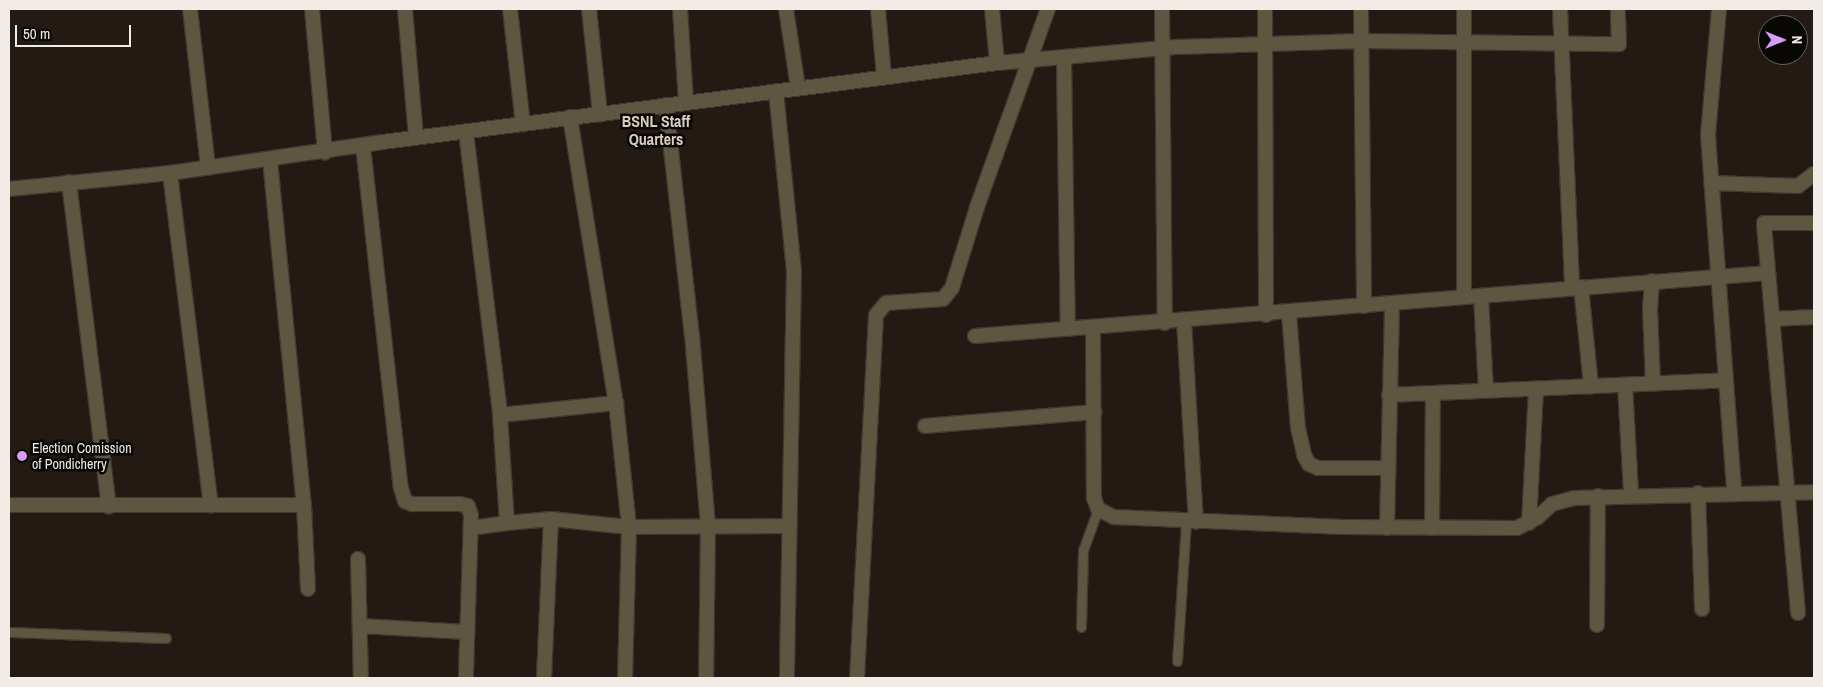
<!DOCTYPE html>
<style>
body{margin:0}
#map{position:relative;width:1823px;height:687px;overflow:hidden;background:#231b13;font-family:"Archivo Narrow",sans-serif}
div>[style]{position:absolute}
.roads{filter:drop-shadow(1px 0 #403831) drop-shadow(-1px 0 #403831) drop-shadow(0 1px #403831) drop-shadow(0 -1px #403831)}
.service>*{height:9px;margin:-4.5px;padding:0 4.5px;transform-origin:4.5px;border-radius:4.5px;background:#5d5641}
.minor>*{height:14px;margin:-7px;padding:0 7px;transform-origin:7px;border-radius:7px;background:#5d5641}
.dots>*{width:14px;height:14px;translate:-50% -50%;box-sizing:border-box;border:2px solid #090704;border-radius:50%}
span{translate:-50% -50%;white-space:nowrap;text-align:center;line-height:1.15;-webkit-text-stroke:5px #090704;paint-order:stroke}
.poi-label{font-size:14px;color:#f1ece6}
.left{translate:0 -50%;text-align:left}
.quarter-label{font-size:16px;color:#d8cdc2;font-weight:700}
.frame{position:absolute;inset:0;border:10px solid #f1ece6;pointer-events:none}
.north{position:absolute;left:1758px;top:15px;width:50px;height:50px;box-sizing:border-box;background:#090704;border:1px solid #66635e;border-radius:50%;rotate:90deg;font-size:14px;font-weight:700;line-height:20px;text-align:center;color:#f1ece6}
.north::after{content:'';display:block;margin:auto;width:18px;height:22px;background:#d89bf8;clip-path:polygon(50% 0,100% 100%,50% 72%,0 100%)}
.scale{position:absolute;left:15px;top:25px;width:116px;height:22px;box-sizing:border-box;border:2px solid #f1ece6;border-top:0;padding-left:6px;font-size:15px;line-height:18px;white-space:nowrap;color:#f1ece6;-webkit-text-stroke:4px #090704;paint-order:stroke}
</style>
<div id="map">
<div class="roads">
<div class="service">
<i style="left:1081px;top:627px;width:77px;rotate:-88.5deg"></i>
<i style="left:1083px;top:550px;width:44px;rotate:-69.9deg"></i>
<i style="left:9px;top:632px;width:157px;rotate:2.2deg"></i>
<i style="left:1177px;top:661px;width:139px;rotate:-86.3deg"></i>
</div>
<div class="minor">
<i style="left:190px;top:9px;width:160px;rotate:83.5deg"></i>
<i style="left:312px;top:9px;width:144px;rotate:84.8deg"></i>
<i style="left:405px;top:9px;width:129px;rotate:85.1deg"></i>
<i style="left:510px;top:9px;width:116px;rotate:83.6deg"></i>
<i style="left:589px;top:9px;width:106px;rotate:84deg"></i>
<i style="left:680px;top:9px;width:93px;rotate:86.3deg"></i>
<i style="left:786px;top:9px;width:79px;rotate:81.3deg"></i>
<i style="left:878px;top:9px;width:67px;rotate:84.9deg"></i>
<i style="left:992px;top:9px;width:54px;rotate:84.7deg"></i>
<i style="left:1162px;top:9px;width:314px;rotate:89.5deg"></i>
<i style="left:1265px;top:9px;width:306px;rotate:89.8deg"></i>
<i style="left:1361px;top:9px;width:297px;rotate:89.4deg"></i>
<i style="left:1560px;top:9px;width:279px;rotate:87.5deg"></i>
<i style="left:1719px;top:9px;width:126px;rotate:95deg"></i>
<i style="left:1708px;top:135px;width:359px;rotate:85.8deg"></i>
<i style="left:1064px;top:58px;width:271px;rotate:89.2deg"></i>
<i style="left:776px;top:91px;width:180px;rotate:84.3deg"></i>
<i style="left:794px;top:270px;width:408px;rotate:91deg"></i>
<i style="left:666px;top:105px;width:231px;rotate:83.6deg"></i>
<i style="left:692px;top:335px;width:191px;rotate:85.2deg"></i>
<i style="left:708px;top:525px;width:153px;rotate:90.7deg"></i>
<i style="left:570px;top:117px;width:290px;rotate:80.9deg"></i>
<i style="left:616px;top:403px;width:125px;rotate:84deg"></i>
<i style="left:629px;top:527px;width:151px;rotate:91.5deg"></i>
<i style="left:466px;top:132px;width:285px;rotate:83.1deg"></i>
<i style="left:500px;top:415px;width:108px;rotate:86.3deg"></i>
<i style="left:507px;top:523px;width:36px;rotate:172deg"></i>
<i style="left:363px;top:146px;width:344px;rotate:83.7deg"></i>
<i style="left:401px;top:488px;width:14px;rotate:73deg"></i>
<i style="left:405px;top:501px;width:8px;rotate:23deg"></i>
<i style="left:412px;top:504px;width:48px"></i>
<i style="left:460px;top:504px;width:8px;rotate:14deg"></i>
<i style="left:468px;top:506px;width:9px;rotate:72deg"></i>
<i style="left:471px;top:515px;width:163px;rotate:91.8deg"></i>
<i style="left:270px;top:160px;width:347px;rotate:84.4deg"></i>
<i style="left:304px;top:505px;width:84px;rotate:87.3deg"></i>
<i style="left:170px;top:173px;width:335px;rotate:83deg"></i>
<i style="left:69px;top:182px;width:327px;rotate:83deg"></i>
<i style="left:1711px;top:183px;width:87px;rotate:2deg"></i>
<i style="left:1798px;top:186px;width:20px;rotate:-37deg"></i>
<i style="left:9px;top:189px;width:162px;rotate:-5.7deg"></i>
<i style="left:170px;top:173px;width:215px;rotate:-8.3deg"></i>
<i style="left:383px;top:142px;width:619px;rotate:-7.33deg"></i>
<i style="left:997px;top:63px;width:182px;rotate:-5.1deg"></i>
<i style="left:1178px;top:47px;width:183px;rotate:-1.9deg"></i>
<i style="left:1361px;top:41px;width:258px;rotate:0.7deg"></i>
<i style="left:1619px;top:44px;width:35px;rotate:-92deg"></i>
<i style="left:1652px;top:281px;width:28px;rotate:94deg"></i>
<i style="left:1650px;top:309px;width:74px;rotate:87.7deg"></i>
<i style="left:1581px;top:287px;width:100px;rotate:84.2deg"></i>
<i style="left:1481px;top:296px;width:95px;rotate:87deg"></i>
<i style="left:1464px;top:297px;width:288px;rotate:-90deg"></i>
<i style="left:1289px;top:314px;width:114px;rotate:85.5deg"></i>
<i style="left:1298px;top:428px;width:28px;rotate:77deg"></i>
<i style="left:1304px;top:455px;width:10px;rotate:61deg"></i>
<i style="left:1309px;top:464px;width:10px;rotate:24deg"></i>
<i style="left:1318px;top:468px;width:69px"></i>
<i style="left:1772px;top:319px;width:42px;rotate:-2.7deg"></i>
<i style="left:1184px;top:321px;width:201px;rotate:86.6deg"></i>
<i style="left:1093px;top:328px;width:170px;rotate:89.7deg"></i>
<i style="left:1094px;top:498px;width:12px;rotate:70deg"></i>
<i style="left:1098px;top:509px;width:18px;rotate:27deg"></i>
<i style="left:1114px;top:517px;width:229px;rotate:2.5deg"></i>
<i style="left:1343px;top:527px;width:174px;rotate:0.3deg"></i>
<i style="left:1517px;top:528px;width:24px;rotate:-28deg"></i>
<i style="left:1538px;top:517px;width:19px;rotate:-43deg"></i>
<i style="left:1552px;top:504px;width:23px;rotate:-15deg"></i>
<i style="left:1574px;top:498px;width:240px;rotate:-1.4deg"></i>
<i style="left:975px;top:336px;width:795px;rotate:-4.54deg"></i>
<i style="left:1625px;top:385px;width:109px;rotate:86.8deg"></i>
<i style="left:1389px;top:395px;width:337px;rotate:-2.5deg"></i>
<i style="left:500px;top:415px;width:117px;rotate:-5.9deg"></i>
<i style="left:925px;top:426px;width:170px;rotate:-4.7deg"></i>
<i style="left:1698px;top:493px;width:116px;rotate:88deg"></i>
<i style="left:9px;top:505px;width:295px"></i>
<i style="left:507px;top:523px;width:44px;rotate:-5.2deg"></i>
<i style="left:551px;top:519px;width:78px;rotate:5.9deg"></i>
<i style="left:629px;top:527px;width:161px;rotate:-0.4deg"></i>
<i style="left:1529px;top:523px;width:134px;rotate:-87deg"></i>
<i style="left:1387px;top:528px;width:225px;rotate:-88.7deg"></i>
<i style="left:1432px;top:528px;width:135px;rotate:-89.6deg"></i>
<i style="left:358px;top:559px;width:119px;rotate:88.6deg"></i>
<i style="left:1798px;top:613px;width:391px;rotate:-95deg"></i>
<i style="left:1764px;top:223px;width:50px"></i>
<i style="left:1597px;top:625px;width:129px;rotate:-89.6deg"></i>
<i style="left:360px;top:626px;width:107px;rotate:3.2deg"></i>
<i style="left:544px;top:678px;width:159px;rotate:-87.5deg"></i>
<i style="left:857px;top:678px;width:363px;rotate:-87deg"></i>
<i style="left:876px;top:315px;width:16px;rotate:-50deg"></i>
<i style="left:886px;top:303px;width:57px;rotate:-4deg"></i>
<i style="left:943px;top:299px;width:14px;rotate:-51deg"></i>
<i style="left:952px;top:288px;width:85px;rotate:-72.8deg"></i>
<i style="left:977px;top:207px;width:210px;rotate:-70.3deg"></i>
</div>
</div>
<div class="dots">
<i style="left:22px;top:456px;background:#d89bf8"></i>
</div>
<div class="poi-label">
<span class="left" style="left:32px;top:456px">Election Comission<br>of Pondicherry</span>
</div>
<div class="quarter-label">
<span style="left:656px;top:130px">BSNL Staff<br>Quarters</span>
</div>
<div class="frame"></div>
<div class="north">N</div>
<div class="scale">50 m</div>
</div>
